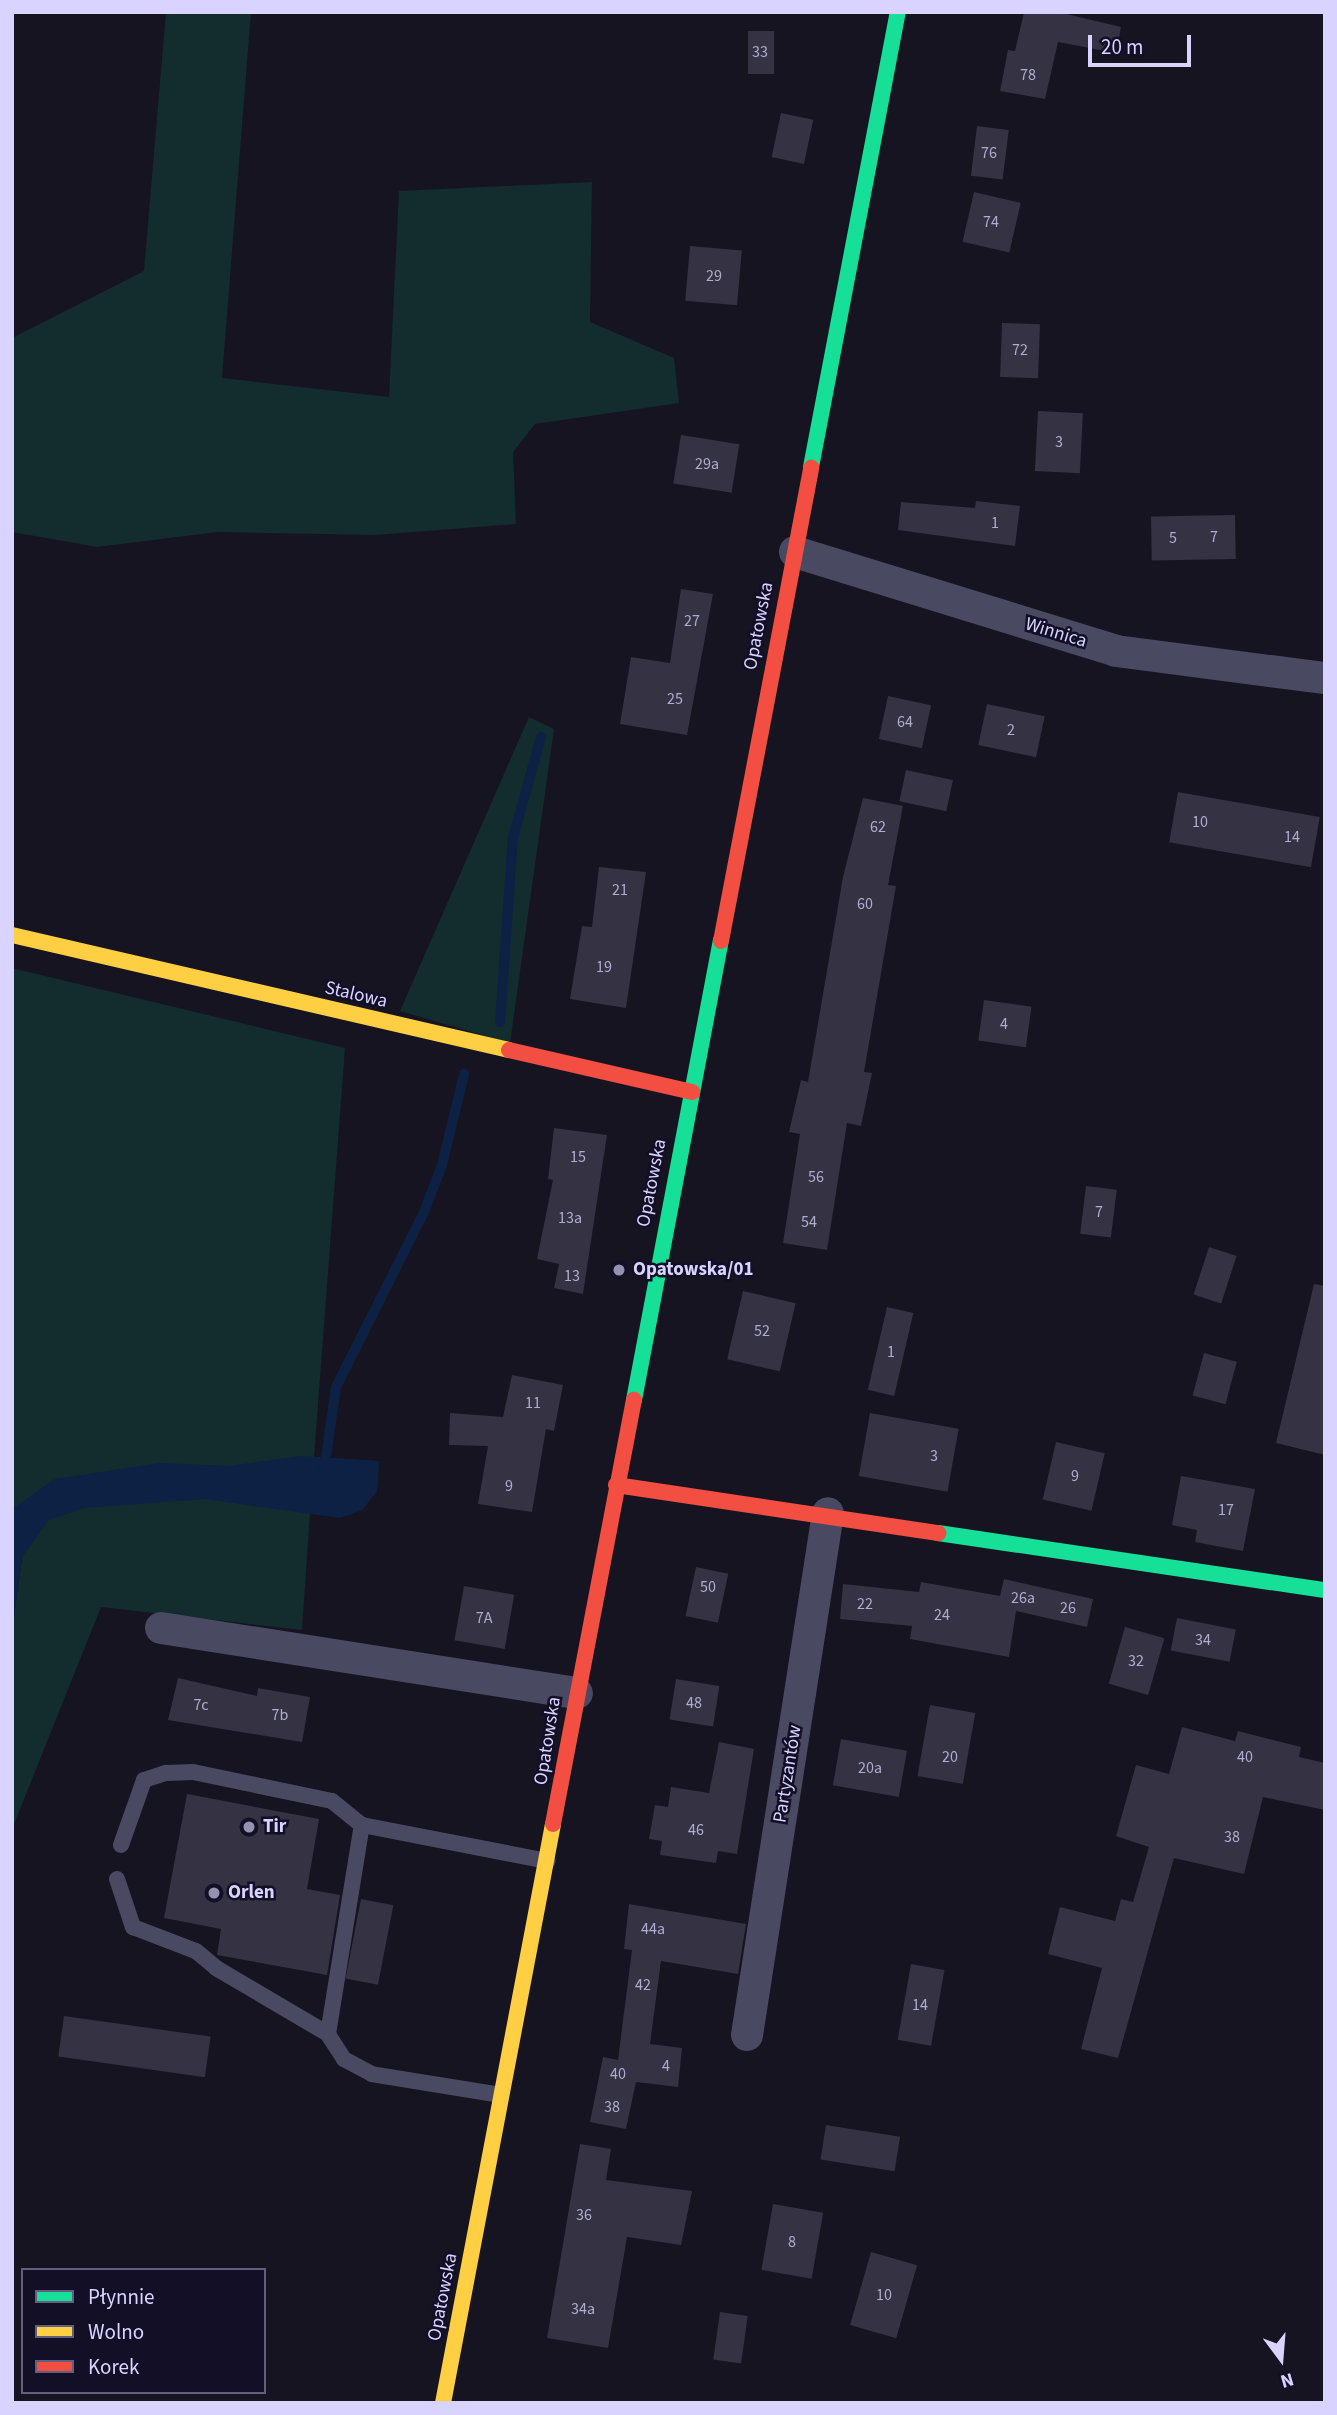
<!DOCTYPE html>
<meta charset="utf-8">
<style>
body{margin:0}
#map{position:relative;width:1337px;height:2415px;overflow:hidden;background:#161421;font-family:"Source Sans 3",sans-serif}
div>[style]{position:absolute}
.green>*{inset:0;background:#132c2d}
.water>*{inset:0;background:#0d2144}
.stream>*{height:10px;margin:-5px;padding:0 5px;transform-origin:5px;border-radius:5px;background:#0d2144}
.building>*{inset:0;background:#343243;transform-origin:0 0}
.lane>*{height:16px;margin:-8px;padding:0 8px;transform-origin:8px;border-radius:8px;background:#4a4962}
.street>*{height:32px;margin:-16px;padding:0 16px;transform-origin:16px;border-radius:16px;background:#4a4962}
.fast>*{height:16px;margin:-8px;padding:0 8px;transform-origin:8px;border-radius:8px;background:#16e098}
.slow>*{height:16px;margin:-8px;padding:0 8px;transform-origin:8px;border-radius:8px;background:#ffcf43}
.jam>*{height:16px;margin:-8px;padding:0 8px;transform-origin:8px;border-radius:8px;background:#f24e42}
.dots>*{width:19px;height:19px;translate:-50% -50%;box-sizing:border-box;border:4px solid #130f26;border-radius:50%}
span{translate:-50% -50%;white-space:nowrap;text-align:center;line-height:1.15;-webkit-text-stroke:5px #130f26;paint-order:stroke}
.number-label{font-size:16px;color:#b0acd0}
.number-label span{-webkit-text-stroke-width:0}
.street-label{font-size:19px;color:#d9d4ff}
.poi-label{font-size:19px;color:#d9d4ff;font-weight:700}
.left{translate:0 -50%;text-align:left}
.frame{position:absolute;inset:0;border:14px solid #d9d4ff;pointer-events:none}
.legend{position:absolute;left:21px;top:2268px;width:245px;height:126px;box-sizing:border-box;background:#130f26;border:2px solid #625e7d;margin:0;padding:9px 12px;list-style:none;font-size:21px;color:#d9d4ff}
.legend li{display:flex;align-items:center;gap:14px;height:35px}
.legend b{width:35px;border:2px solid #625e7d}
.north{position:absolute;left:1246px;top:2324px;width:70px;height:70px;-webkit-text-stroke:5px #130f26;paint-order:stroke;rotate:164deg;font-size:19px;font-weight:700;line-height:28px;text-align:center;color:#d9d4ff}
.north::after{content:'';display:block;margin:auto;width:24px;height:32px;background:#d9d4ff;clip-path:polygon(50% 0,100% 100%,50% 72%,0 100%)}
.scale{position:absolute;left:1088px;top:35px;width:103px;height:32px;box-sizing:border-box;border:4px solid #d9d4ff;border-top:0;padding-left:9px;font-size:21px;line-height:24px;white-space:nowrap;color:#d9d4ff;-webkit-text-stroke:5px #130f26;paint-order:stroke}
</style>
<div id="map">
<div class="green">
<i style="clip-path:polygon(166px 12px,251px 12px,222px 378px,389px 397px,399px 191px,592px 182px,590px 322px,674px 358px,679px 403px,535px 424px,513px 452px,516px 524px,375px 535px,218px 532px,97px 547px,12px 532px,12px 338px,144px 271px)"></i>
<i style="clip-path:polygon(529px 717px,554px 729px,510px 1043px,400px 1011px)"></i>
<i style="clip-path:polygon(12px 968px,345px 1048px,314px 1457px,379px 1461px,377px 1491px,362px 1510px,310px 1513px,302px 1630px,101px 1607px,12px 1829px,12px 1631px,22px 1558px,12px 1559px)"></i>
</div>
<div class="water">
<i style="clip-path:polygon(301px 1456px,379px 1461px,377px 1491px,362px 1510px,340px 1518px,205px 1499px,84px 1508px,49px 1520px,22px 1557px,12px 1631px,12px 1509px,55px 1479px,159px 1463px,230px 1466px)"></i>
</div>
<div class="stream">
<i style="left:500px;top:1022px;width:184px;rotate:-86deg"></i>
<i style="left:513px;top:838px;width:105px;rotate:-74.5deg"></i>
<i style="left:324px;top:1471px;width:85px;rotate:-81.9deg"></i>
<i style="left:336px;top:1387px;width:196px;rotate:-63.3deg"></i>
<i style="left:424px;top:1212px;width:50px;rotate:-69deg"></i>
<i style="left:442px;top:1165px;width:94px;rotate:-76.4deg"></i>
</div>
<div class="building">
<i style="clip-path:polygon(1024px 12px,1058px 12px,1121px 27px,1116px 53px,1058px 42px,1045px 99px,1000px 91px,1008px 50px,1015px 51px)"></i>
<i style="left:748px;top:31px;width:26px;height:43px"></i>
<i style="left:781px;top:113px;width:33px;height:45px;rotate:12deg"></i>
<i style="left:977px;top:126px;width:32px;height:50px;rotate:7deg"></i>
<i style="left:974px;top:192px;width:48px;height:51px;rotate:13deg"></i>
<i style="left:690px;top:246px;width:52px;height:55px;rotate:5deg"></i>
<i style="left:1002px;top:323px;width:38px;height:54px;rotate:2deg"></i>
<i style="left:1038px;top:411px;width:45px;height:60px;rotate:3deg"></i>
<i style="left:681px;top:435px;width:59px;height:49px;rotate:9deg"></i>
<i style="clip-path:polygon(976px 501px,1020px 506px,1015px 546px,898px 530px,901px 502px,975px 508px)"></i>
<i style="left:1235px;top:515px;width:44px;height:84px;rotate:89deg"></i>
<i style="clip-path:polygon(681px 589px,713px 594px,687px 735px,620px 724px,631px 657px,670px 663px)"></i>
<i style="left:888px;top:696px;width:44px;height:44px;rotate:12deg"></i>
<i style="left:987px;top:704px;width:59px;height:42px;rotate:12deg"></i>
<i style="left:906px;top:770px;width:48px;height:32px;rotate:12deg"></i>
<i style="left:1178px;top:792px;width:144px;height:51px;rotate:10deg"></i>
<i style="clip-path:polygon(863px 798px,903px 806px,888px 885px,896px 886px,864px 1072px,872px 1073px,861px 1126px,847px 1123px,827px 1250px,783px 1243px,800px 1134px,789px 1132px,801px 1080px,808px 1082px,843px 877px)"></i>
<i style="clip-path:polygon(599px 867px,646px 872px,626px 1008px,570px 999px,582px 926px,592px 927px)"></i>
<i style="left:984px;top:1000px;width:48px;height:41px;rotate:8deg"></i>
<i style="clip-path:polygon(554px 1128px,607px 1135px,583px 1294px,554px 1288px,559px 1264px,537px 1259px,553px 1180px,548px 1179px)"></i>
<i style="left:1086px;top:1186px;width:31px;height:48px;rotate:7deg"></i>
<i style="left:1209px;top:1247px;width:29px;height:50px;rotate:18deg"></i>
<i style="clip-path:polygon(1314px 1284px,1325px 1286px,1325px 1455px,1276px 1443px)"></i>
<i style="left:743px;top:1291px;width:54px;height:70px;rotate:13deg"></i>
<i style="left:887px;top:1307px;width:27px;height:85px;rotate:13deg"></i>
<i style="left:1204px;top:1353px;width:34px;height:44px;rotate:15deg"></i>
<i style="clip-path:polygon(512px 1375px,563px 1385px,554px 1431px,546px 1429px,532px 1512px,478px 1504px,488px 1446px,449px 1445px,450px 1413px,503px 1417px)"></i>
<i style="left:870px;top:1413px;width:90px;height:64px;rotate:10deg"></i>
<i style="left:1056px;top:1442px;width:50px;height:59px;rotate:13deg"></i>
<i style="clip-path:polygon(1181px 1476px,1255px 1489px,1243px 1551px,1195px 1542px,1197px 1530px,1172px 1525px)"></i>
<i style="left:696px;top:1567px;width:33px;height:50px;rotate:12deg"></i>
<i style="clip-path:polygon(1004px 1579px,1093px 1599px,1087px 1627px,1016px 1611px,1009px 1657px,910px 1639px,912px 1626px,840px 1619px,843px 1584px,919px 1592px,921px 1582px,1000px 1596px)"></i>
<i style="left:464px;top:1586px;width:51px;height:55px;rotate:10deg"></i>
<i style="left:1177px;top:1618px;width:60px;height:33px;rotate:11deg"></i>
<i style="left:1125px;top:1627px;width:41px;height:59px;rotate:16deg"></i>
<i style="clip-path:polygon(178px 1678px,257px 1696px,258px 1688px,310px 1697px,302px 1742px,168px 1720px)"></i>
<i style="left:676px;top:1679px;width:44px;height:41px;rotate:9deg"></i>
<i style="left:930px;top:1705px;width:46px;height:72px;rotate:10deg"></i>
<i style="clip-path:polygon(1182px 1727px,1235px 1741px,1238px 1731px,1301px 1747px,1299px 1757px,1325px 1763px,1325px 1810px,1263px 1797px,1244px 1874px,1174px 1858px,1118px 2058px,1081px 2049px,1102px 1968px,1048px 1954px,1060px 1907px,1115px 1921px,1121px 1899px,1133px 1902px,1149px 1847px,1116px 1836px,1136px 1765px,1169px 1774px)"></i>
<i style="left:841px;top:1739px;width:67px;height:47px;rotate:10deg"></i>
<i style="clip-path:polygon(719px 1742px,754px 1749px,737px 1854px,718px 1851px,716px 1863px,660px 1855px,662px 1841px,649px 1839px,655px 1805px,668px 1807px,671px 1787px,709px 1793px)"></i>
<i style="clip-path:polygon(187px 1794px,319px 1819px,307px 1889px,340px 1895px,327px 1975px,217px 1955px,221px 1929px,164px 1918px)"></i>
<i style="left:361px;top:1899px;width:33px;height:81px;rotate:11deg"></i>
<i style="clip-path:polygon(629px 1904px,746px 1924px,738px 1974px,661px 1961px,650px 2044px,682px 2048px,678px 2087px,636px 2082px,626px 2129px,590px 2122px,603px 2057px,618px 2060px,632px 1950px,624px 1949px)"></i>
<i style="left:911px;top:1964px;width:34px;height:77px;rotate:10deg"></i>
<i style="left:64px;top:2016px;width:148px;height:41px;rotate:8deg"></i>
<i style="left:826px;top:2125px;width:75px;height:35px;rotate:9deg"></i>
<i style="clip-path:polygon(580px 2144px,611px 2149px,606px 2180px,692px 2191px,681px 2245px,627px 2237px,608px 2348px,547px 2338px)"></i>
<i style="left:773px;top:2204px;width:51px;height:67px;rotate:10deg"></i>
<i style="left:871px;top:2252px;width:48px;height:76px;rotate:16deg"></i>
<i style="left:720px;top:2312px;width:28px;height:48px;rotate:8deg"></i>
</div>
<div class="lane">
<i style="left:121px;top:1845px;width:69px;rotate:-70.5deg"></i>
<i style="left:144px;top:1780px;width:23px;rotate:-18deg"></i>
<i style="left:166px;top:1773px;width:27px;rotate:-2deg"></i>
<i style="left:193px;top:1772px;width:142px;rotate:11.8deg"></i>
<i style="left:332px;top:1801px;width:38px;rotate:39deg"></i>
<i style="left:117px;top:1879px;width:51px;rotate:71.6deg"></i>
<i style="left:133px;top:1927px;width:67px;rotate:20.9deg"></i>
<i style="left:196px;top:1951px;width:26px;rotate:40deg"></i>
<i style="left:216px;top:1968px;width:130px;rotate:30.5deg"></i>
<i style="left:501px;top:2095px;width:131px;rotate:-170.8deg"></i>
<i style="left:372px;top:2074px;width:32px;rotate:-152deg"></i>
<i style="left:344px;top:2059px;width:30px;rotate:-123deg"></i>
<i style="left:328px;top:2034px;width:212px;rotate:-80.8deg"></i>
<i style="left:362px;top:1825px;width:189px;rotate:11deg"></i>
</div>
<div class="street">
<i style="left:795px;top:552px;width:336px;rotate:17.1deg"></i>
<i style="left:1116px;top:651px;width:211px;rotate:7.4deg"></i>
<i style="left:161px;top:1628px;width:421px;rotate:8.9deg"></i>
<i style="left:747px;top:2035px;width:528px;rotate:-81.18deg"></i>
</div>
<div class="fast">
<i style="left:811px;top:467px;width:463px;rotate:-79.2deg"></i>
<i style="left:634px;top:1400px;width:467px;rotate:-79.3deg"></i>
<i style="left:938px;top:1533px;width:391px;rotate:8.4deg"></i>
</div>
<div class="slow">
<i style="left:12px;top:935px;width:510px;rotate:13.03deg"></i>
<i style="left:443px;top:2403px;width:589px;rotate:-79.24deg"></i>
</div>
<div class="jam">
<i style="left:721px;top:941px;width:482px;rotate:-79.2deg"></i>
<i style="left:509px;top:1050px;width:188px;rotate:12.9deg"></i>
<i style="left:616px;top:1485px;width:326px;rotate:8.5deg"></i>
<i style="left:553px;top:1824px;width:432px;rotate:-79.2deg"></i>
</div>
<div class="dots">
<i style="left:619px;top:1270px;background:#9591b1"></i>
<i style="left:249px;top:1827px;background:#9591b1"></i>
<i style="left:214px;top:1893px;background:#9591b1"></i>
</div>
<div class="number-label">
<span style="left:760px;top:52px">33</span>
<span style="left:1028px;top:75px">78</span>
<span style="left:989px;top:153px">76</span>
<span style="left:991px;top:222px">74</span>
<span style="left:714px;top:276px">29</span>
<span style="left:1020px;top:350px">72</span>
<span style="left:1059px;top:442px">3</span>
<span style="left:707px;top:464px">29a</span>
<span style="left:995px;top:523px">1</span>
<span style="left:1214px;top:537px">7</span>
<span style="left:1173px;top:538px">5</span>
<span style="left:692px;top:621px">27</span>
<span style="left:675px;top:699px">25</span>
<span style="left:905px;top:722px">64</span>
<span style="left:1011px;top:730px">2</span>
<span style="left:1200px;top:822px">10</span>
<span style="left:878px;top:827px">62</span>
<span style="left:1292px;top:837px">14</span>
<span style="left:620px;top:890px">21</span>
<span style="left:865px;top:904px">60</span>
<span style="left:604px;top:967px">19</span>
<span style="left:1004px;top:1024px">4</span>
<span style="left:578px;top:1157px">15</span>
<span style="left:816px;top:1177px">56</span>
<span style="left:1099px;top:1212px">7</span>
<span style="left:570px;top:1218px">13a</span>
<span style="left:809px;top:1222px">54</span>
<span style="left:572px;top:1276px">13</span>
<span style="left:762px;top:1331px">52</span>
<span style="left:891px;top:1352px">1</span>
<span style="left:533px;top:1403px">11</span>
<span style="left:934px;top:1456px">3</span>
<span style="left:1075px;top:1476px">9</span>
<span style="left:509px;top:1486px">9</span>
<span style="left:1226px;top:1510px">17</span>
<span style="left:708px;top:1587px">50</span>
<span style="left:1023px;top:1598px">26a</span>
<span style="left:865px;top:1604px">22</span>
<span style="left:1068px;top:1608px">26</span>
<span style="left:942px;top:1615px">24</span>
<span style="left:484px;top:1618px">7A</span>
<span style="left:1203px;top:1640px">34</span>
<span style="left:1136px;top:1661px">32</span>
<span style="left:694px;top:1703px">48</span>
<span style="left:201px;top:1705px">7c</span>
<span style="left:280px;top:1715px">7b</span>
<span style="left:950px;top:1757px">20</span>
<span style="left:1245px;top:1757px">40</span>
<span style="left:870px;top:1768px">20a</span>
<span style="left:696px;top:1830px">46</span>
<span style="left:1232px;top:1837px">38</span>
<span style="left:653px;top:1929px">44a</span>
<span style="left:643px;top:1985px">42</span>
<span style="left:920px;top:2005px">14</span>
<span style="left:666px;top:2066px">4</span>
<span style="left:618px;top:2074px">40</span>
<span style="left:612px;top:2107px">38</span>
<span style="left:584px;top:2215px">36</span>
<span style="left:792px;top:2242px">8</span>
<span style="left:884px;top:2295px">10</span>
<span style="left:583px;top:2309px">34a</span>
</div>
<div class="street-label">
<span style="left:759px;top:626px;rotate:-79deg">Opatowska</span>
<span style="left:1056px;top:633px;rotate:17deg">Winnica</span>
<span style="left:356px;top:995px;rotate:13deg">Stalowa</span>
<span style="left:652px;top:1183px;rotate:-79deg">Opatowska</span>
<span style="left:548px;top:1741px;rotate:-81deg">Opatowska</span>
<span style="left:788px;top:1774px;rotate:-81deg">Partyzantów</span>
<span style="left:443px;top:2297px;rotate:-79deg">Opatowska</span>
</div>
<div class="poi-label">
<span class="left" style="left:633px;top:1270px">Opatowska/01</span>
<span class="left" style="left:263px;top:1827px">Tir</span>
<span class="left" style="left:228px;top:1893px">Orlen</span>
</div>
<div class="frame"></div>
<ul class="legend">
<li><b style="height:9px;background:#16e098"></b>Płynnie</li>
<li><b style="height:9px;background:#ffcf43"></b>Wolno</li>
<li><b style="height:9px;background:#f24e42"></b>Korek</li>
</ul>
<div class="north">N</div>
<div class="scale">20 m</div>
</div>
